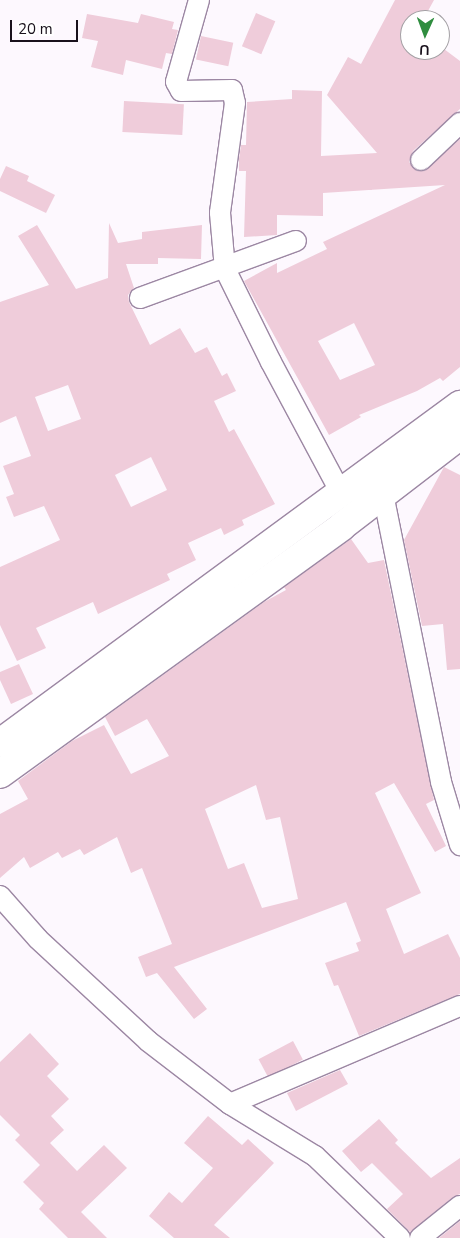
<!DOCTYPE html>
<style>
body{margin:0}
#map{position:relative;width:460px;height:1238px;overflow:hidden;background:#fdf8fe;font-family:"Nunito Sans",sans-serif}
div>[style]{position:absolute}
.building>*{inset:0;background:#efccda;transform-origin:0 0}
.roads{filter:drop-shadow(1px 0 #9c87a3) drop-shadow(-1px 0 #9c87a3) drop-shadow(0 1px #9c87a3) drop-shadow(0 -1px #9c87a3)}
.street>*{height:20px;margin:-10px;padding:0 10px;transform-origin:10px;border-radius:10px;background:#fff}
.secondary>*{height:28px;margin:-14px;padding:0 14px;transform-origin:14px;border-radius:14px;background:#fff}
span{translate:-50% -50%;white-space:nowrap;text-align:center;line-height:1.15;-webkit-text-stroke:4px #fff;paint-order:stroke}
.north{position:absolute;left:400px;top:10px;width:50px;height:50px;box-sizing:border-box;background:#fff;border:1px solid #a3a0a4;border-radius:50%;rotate:182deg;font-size:14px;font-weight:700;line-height:20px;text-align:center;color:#19111c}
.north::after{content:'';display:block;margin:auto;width:18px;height:22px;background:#2f8d3f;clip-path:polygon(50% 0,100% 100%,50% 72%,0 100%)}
.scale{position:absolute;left:10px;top:20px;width:68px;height:22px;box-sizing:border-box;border:2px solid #19111c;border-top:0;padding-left:6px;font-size:15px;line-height:18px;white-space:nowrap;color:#19111c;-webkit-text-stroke:4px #fff;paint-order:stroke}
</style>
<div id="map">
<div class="building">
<i style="clip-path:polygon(evenodd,395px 0,434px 0,423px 20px,406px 20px,410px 23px,410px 50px,440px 50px,440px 46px,460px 61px,460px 109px,413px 151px,409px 162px,417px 171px,424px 171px,460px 139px,460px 367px,443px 381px,440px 378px,417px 391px,359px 415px,361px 417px,329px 435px,244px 281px,277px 263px,277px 273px,327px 249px,323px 242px,445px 185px,323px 193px,323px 216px,277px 215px,277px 235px,244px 237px,246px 171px,239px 171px,239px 159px,241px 145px,246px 145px,247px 102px,292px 99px,292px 90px,322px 91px,321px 156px,377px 153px,327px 95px,348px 57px,361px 64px,395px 0,354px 323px,375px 365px,340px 380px,318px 341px,354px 323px)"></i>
<i style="left:256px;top:13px;width:21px;height:36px;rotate:23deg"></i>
<i style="clip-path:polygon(87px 14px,138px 23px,141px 14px,174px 22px,172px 29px,178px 30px,172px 54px,166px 53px,162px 69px,126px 60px,123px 75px,91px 67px,98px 41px,82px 38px)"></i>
<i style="left:201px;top:36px;width:33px;height:24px;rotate:12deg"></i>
<i style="left:124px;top:101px;width:60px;height:31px;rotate:3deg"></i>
<i style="clip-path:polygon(6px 166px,29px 176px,27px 181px,55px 195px,46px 213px,0 191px,0 179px)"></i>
<i style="clip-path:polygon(evenodd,109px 223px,118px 243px,142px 239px,142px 232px,202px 225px,201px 259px,158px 258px,158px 264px,126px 264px,134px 288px,128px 295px,129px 302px,150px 345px,180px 328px,195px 353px,207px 347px,222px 376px,227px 373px,236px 391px,214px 401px,229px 432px,234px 429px,275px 504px,242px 520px,244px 525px,224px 535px,221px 528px,188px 543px,196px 560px,167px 574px,170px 580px,98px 614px,93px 602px,36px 628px,46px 648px,17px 661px,0 625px,0 567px,60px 540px,44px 506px,14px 517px,6px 497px,14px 494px,3px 466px,31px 456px,16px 416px,0 423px,0 302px,49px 285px,18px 236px,37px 225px,76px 289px,108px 278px,109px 223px,68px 385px,81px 419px,48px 431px,35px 397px,68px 385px,109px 223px,151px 457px,167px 490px,131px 507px,115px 475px,151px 457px)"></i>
<i style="clip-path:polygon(444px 467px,460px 475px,460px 669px,447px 670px,443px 624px,422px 626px,404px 540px)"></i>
<i style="clip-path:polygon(evenodd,351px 539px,368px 563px,384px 560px,434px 800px,426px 804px,446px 846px,435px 852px,394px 783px,375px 793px,421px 893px,386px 909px,404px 954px,448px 934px,460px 958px,460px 994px,359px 1036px,338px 985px,334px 986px,325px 963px,359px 951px,356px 943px,361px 941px,346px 902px,174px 967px,207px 1009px,194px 1019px,157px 973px,146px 977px,138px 957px,172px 944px,142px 868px,131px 873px,117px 837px,84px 855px,80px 849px,62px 858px,58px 852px,30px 868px,24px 857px,0 878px,0 814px,28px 799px,18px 781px,72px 741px,104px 725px,131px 774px,169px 756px,147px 719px,115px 736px,105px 717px,264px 602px,286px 590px,284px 587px,351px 539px,256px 785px,266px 820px,280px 817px,298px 899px,262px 908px,244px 863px,228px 869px,205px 809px,256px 785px)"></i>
<i style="clip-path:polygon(19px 664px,33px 694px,11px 704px,0 680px,0 672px)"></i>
<i style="clip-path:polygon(30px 1033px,59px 1064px,47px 1076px,69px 1099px,51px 1116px,64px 1130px,50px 1143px,77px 1171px,104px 1145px,127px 1168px,81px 1212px,107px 1238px,68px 1238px,39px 1209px,44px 1203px,23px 1182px,40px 1165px,15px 1140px,20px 1135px,0 1115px,0 1062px)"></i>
<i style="left:293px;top:1041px;width:21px;height:39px;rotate:62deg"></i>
<i style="clip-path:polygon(340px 1070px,348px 1084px,296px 1111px,287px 1093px)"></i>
<i style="clip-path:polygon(208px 1116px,242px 1145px,248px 1139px,274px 1163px,214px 1225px,230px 1238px,174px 1238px,149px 1216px,169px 1192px,182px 1203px,213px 1168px,184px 1143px)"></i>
<i style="clip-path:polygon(379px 1119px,398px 1140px,395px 1143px,431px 1178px,460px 1158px,460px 1194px,453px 1197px,410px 1232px,387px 1209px,403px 1194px,372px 1163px,361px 1172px,342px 1151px)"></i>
<i style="clip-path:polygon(460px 1221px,460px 1238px,439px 1238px)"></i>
</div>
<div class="roads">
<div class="street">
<i style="left:199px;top:0;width:85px;rotate:105.7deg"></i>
<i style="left:176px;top:82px;width:10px;rotate:61deg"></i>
<i style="left:181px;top:91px;width:51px;rotate:-1.1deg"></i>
<i style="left:232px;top:90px;width:13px;rotate:77deg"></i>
<i style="left:235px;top:103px;width:111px;rotate:97.8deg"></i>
<i style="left:220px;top:213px;width:56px;rotate:84.9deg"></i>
<i style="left:225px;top:269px;width:104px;rotate:63.7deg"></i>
<i style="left:271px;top:362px;width:146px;rotate:61.9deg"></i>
<i style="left:421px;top:160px;width:54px;rotate:-43.5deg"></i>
<i style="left:140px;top:298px;width:166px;rotate:-20.1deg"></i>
<i style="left:381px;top:484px;width:304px;rotate:78.6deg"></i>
<i style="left:441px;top:782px;width:66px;rotate:73.2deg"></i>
<i style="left:0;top:896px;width:57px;rotate:48.5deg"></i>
<i style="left:38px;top:939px;width:150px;rotate:42.8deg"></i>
<i style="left:148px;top:1041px;width:103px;rotate:37.5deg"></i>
<i style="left:230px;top:1104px;width:100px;rotate:31.5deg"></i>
<i style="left:315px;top:1156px;width:118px;rotate:44deg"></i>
<i style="left:230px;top:1104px;width:250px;rotate:-23.1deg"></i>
<i style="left:420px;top:1238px;width:51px;rotate:-38.7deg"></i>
</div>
<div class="secondary">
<i style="left:0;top:743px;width:571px;rotate:-36.31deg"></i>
<i style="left:0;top:774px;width:422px;rotate:-35.9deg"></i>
<i style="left:342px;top:526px;width:149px;rotate:-37.6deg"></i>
</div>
</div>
<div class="north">U</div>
<div class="scale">20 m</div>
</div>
